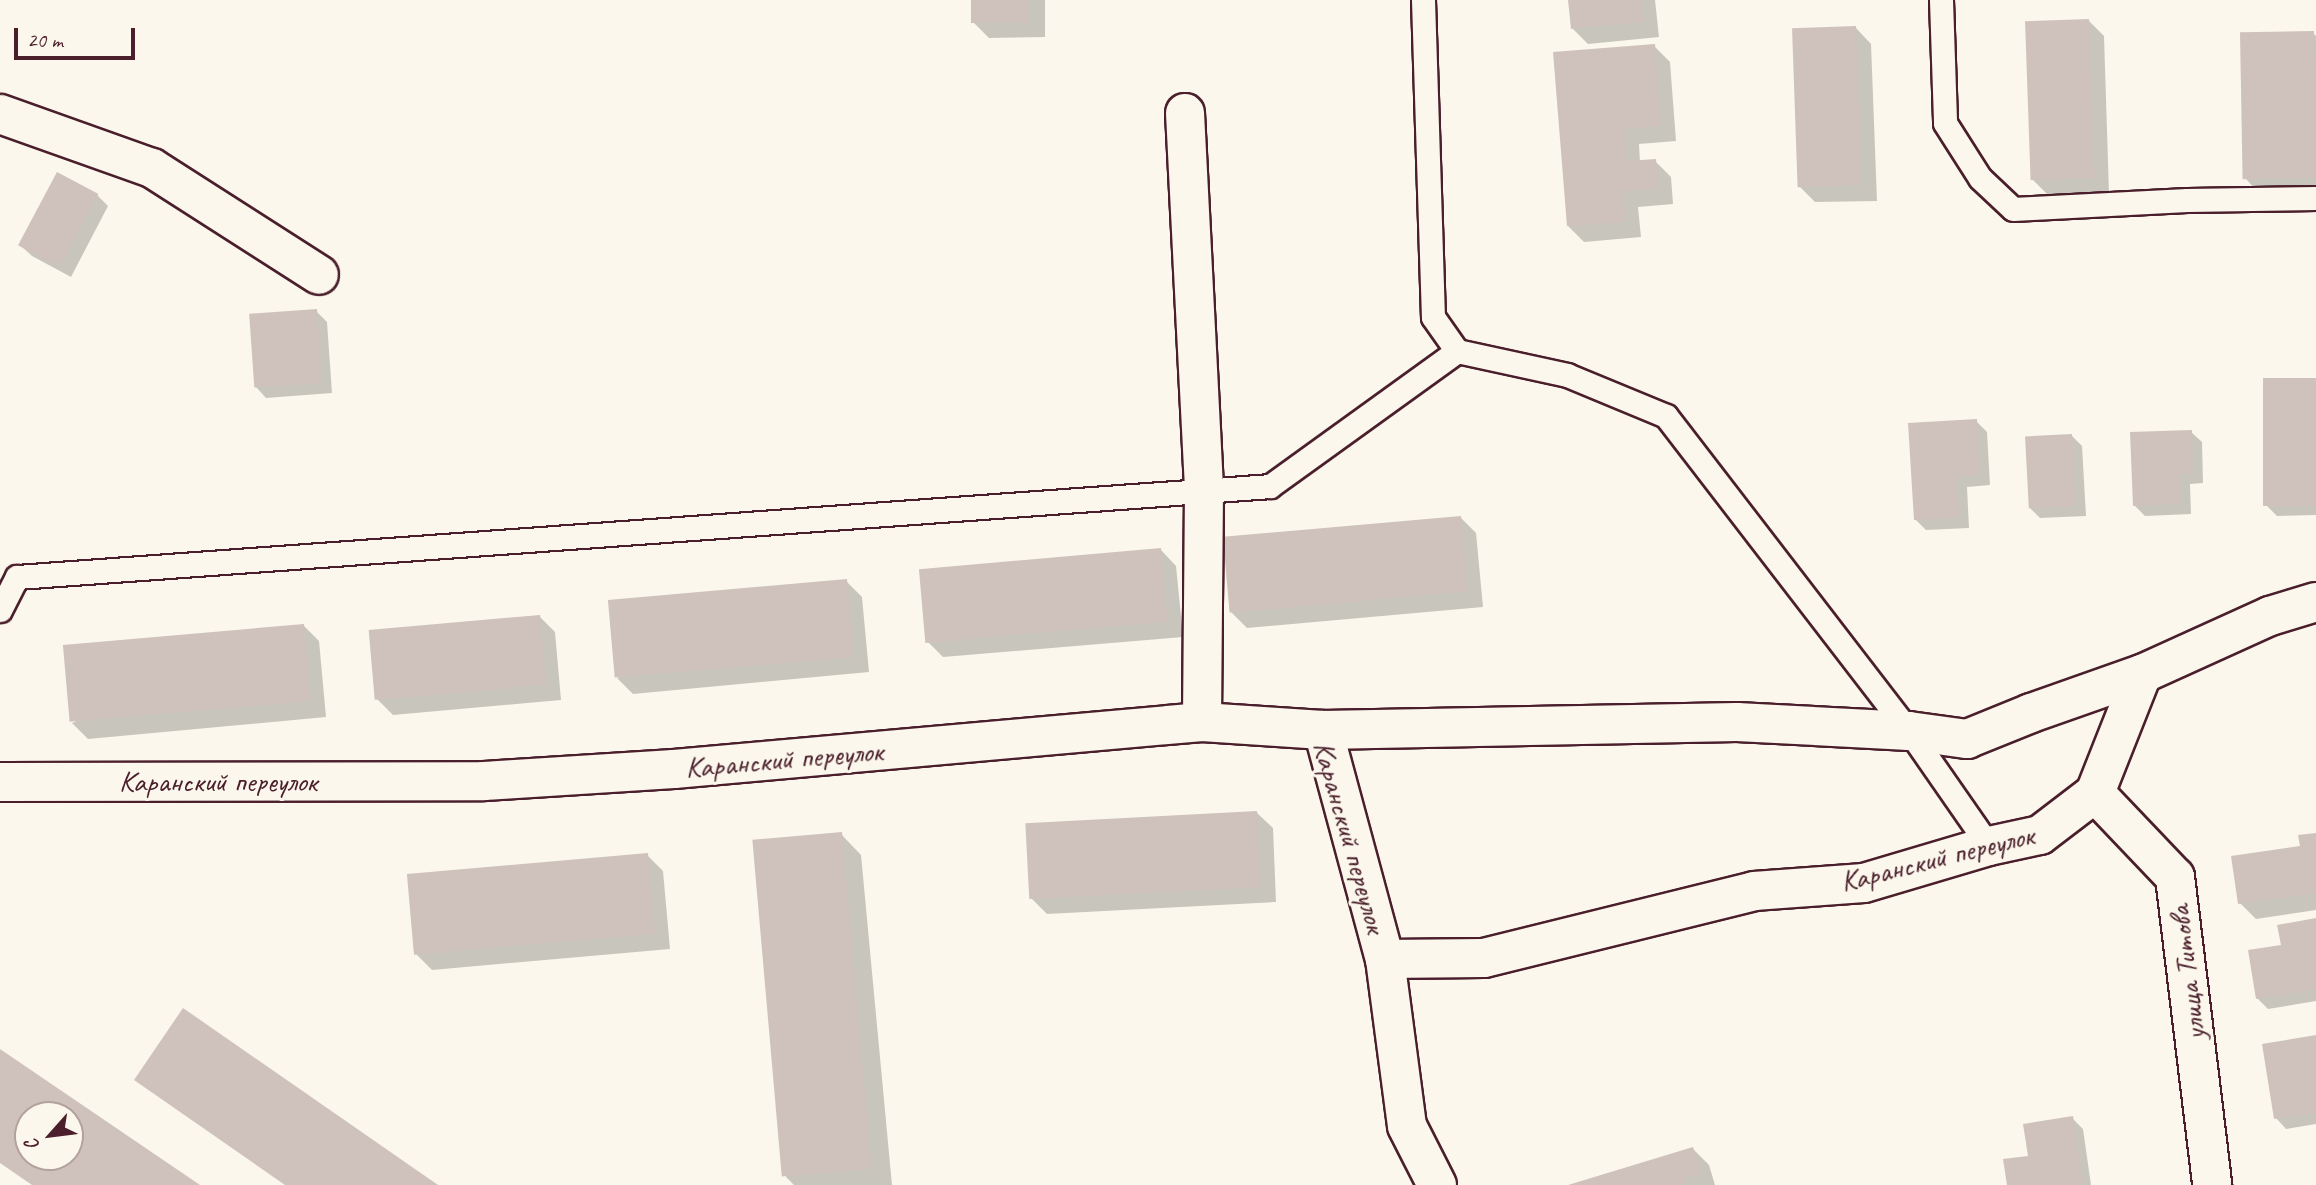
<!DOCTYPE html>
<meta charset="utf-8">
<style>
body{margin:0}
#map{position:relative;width:2316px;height:1185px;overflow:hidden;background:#fbf7ec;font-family:Caveat,sans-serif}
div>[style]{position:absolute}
.shadow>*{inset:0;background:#0003}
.building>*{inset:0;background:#cfc2bc;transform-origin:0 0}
.roads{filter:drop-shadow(2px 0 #4a1f2b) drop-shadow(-2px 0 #4a1f2b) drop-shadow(0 2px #4a1f2b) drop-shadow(0 -2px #4a1f2b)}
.service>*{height:23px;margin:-11.5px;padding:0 11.5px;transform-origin:11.5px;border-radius:11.5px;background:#fbf7ec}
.minor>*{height:38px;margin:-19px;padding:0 19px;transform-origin:19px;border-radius:19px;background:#fbf7ec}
span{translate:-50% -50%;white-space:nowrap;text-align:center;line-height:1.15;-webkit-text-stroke:6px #fbf7ec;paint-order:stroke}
.street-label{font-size:30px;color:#4a1f2b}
.north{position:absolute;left:14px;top:1101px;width:70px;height:70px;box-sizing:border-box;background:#fbf7ec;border:2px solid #b4a19f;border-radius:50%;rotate:242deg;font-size:19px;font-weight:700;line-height:28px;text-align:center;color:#4a1f2b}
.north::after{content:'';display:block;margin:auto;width:24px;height:32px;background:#4a1f2b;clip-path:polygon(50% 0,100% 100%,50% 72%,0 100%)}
.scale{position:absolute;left:14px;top:28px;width:121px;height:32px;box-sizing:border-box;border:4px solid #4a1f2b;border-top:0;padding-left:9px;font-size:21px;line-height:24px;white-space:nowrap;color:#4a1f2b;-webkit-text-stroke:5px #fbf7ec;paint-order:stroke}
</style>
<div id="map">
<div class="shadow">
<i style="clip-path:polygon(973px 0,1045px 0,1045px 37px,989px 38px,973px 22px)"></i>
<i style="clip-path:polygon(1570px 0,1655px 0,1659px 37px,1588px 44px,1572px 28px)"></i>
<i style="clip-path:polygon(2088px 20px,2104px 36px,2109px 193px,2048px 195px,2032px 179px)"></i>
<i style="clip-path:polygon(1856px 28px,1871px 44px,1877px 201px,1815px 202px,1799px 186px)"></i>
<i style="clip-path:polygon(2313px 33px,2316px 36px,2316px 193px,2260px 194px,2245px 178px)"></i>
<i style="clip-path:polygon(1654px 46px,1670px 62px,1676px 141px,1639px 144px,1640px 162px,1655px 161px,1671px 177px,1673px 204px,1638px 207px,1641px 237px,1584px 242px,1568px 226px)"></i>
<i style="clip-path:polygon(97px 195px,108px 206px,71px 277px,32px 256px,21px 246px)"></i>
<i style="clip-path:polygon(316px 311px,327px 322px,332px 393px,266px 398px,256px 387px)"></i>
<i style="clip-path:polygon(2316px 381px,2316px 515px,2277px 516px,2266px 505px)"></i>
<i style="clip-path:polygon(1976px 421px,1987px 432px,1990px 485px,1967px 487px,1969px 528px,1926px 530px,1915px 519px)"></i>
<i style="clip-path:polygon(2191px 432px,2202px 442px,2203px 483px,2190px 484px,2191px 514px,2145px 516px,2134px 505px)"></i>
<i style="clip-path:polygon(2071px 435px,2082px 446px,2086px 516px,2040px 518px,2030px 508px)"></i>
<i style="clip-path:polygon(1460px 517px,1476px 533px,1483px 607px,1247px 628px,1231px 612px)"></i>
<i style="clip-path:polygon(1161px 550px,1176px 566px,1183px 637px,943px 657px,927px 641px)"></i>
<i style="clip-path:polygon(846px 581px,862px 597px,869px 672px,633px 694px,617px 678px)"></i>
<i style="clip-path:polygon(539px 616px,555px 632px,561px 700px,393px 715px,377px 699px)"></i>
<i style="clip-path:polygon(303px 625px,319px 641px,326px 717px,88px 739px,72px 723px)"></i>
<i style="clip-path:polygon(1257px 813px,1273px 828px,1276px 902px,1047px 914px,1031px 898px)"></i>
<i style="clip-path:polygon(841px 834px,861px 855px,892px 1185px,794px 1185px,786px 1177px)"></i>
<i style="clip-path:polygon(2316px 834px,2316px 910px,2256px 919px,2240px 903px)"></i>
<i style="clip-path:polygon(647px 855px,663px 871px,670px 949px,432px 970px,416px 954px)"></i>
<i style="clip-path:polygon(2316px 920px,2316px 1001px,2268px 1009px,2257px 998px,2283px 946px)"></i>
<i style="clip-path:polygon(2316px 1037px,2316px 1124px,2286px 1129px,2276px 1118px)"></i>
<i style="clip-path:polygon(2072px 1118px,2083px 1129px,2091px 1185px,2009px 1185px,2030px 1157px)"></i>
<i style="clip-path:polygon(1693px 1149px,1709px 1165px,1715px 1185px,1572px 1185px)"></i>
</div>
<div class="building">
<i style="left:971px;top:0;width:59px;height:23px"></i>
<i style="clip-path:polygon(1568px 0,1641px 0,1644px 22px,1571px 29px)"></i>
<i style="left:2089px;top:19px;width:159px;height:64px;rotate:88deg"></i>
<i style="left:1856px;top:26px;width:159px;height:64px;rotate:88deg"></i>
<i style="left:2314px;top:31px;width:147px;height:74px;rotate:89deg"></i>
<i style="clip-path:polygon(1655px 44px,1661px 126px,1624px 129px,1626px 161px,1656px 159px,1658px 189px,1623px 191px,1626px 222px,1567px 226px,1553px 52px)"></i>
<i style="left:57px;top:172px;width:47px;height:83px;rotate:28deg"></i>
<i style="left:317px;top:309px;width:74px;height:68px;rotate:86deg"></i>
<i style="left:2263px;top:378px;width:53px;height:128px"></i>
<i style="clip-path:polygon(1977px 419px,1980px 475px,1957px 476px,1959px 518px,1914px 520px,1908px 423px)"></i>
<i style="clip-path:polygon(2192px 430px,2193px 473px,2180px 474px,2181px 503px,2133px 506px,2130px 432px)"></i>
<i style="left:2072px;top:434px;width:72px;height:47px;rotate:87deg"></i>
<i style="left:1461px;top:516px;width:76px;height:239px;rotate:85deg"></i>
<i style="left:1161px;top:548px;width:74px;height:243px;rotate:85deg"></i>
<i style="left:847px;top:579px;width:78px;height:240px;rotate:85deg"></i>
<i style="left:540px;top:615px;width:70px;height:172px;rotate:85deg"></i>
<i style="left:304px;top:624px;width:77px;height:242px;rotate:85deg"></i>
<i style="left:1257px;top:811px;width:76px;height:232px;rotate:87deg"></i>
<i style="left:842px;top:832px;width:338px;height:90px;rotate:85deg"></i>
<i style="clip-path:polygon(2316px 833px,2316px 893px,2238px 904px,2231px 856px,2300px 846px,2298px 835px)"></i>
<i style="left:648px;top:853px;width:81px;height:242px;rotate:85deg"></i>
<i style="clip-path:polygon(2316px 918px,2316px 989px,2256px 999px,2248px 950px,2281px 945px,2277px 925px)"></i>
<i style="clip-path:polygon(183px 1008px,438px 1185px,285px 1185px,134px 1080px)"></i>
<i style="clip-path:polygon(2316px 1035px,2316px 1113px,2274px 1119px,2262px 1044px)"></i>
<i style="clip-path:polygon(evenodd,0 1049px,200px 1185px,32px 1185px,0 1163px,0 1049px,28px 1115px,70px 1115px,70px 1157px,28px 1157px,28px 1115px)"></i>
<i style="clip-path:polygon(2073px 1116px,2083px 1185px,2007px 1185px,2003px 1159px,2028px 1156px,2023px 1124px)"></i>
<i style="clip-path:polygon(1693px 1147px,1701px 1173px,1684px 1178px,1686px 1185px,1568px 1185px)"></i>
</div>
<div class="roads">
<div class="service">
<i style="left:1423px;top:0;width:317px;rotate:88.2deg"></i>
<i style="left:1433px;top:317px;width:42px;rotate:54.8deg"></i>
<i style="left:1457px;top:351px;width:113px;rotate:12.3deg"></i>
<i style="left:1567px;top:375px;width:107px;rotate:22.5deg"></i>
<i style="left:1666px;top:416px;width:398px;rotate:52.4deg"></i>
<i style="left:1909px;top:731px;width:140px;rotate:55.2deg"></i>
<i style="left:1941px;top:0;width:123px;rotate:88.1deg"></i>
<i style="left:1945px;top:123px;width:65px;rotate:57.5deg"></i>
<i style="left:1980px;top:178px;width:45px;rotate:43.2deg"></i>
<i style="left:2013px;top:209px;width:174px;rotate:-3deg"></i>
<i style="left:2187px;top:200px;width:129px;rotate:-0.9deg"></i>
<i style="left:0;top:610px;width:37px;rotate:-63deg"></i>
<i style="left:17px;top:577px;width:1256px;rotate:-4.15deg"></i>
<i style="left:1270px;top:486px;width:231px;rotate:-35.8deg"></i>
</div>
<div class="minor">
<i style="left:1185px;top:113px;width:378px;rotate:87.1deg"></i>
<i style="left:1204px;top:491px;width:231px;rotate:90.5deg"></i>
<i style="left:0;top:114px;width:161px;rotate:19.6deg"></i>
<i style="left:152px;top:168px;width:198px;rotate:32.6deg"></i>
<i style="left:1323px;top:730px;width:414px;rotate:-1.1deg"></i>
<i style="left:1737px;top:722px;width:172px;rotate:3deg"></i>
<i style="left:1909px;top:731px;width:59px;rotate:7.9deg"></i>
<i style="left:1967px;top:739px;width:69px;rotate:-22.1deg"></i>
<i style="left:2031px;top:713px;width:118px;rotate:-19.4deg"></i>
<i style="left:0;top:782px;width:484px;rotate:-0.1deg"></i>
<i style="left:484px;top:781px;width:190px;rotate:-3.6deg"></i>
<i style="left:674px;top:769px;width:530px;rotate:-5.09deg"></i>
<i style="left:1202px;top:722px;width:121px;rotate:3.8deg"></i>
<i style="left:1323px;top:730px;width:237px;rotate:74.9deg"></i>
<i style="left:1385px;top:959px;width:99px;rotate:-0.6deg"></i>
<i style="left:1484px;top:958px;width:278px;rotate:-13.9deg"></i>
<i style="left:1754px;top:891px;width:110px;rotate:-4.2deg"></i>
<i style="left:1864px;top:883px;width:130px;rotate:-16.5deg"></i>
<i style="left:1989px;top:846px;width:52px;rotate:-12.2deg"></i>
<i style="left:2040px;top:835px;width:69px;rotate:-37.4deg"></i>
<i style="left:2095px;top:793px;width:128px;rotate:-68.4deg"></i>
<i style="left:2142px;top:674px;width:141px;rotate:-24.4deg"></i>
<i style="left:2270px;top:616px;width:48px;rotate:-16.9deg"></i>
<i style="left:2095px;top:793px;width:116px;rotate:46.4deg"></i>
<i style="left:2175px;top:877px;width:310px;rotate:83.1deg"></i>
<i style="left:1385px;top:959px;width:168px;rotate:82.5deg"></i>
<i style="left:1407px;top:1126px;width:66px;rotate:63deg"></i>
</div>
</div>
<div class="street-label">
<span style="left:784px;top:759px;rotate:-5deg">Каранский переулок</span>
<span style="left:218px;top:781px">Каранский переулок</span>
<span style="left:1350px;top:837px;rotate:74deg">Каранский переулок</span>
<span style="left:1937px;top:858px;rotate:-14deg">Каранский переулок</span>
<span style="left:2187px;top:973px;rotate:-97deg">улица Титова</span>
</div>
<div class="north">С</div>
<div class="scale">20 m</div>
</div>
